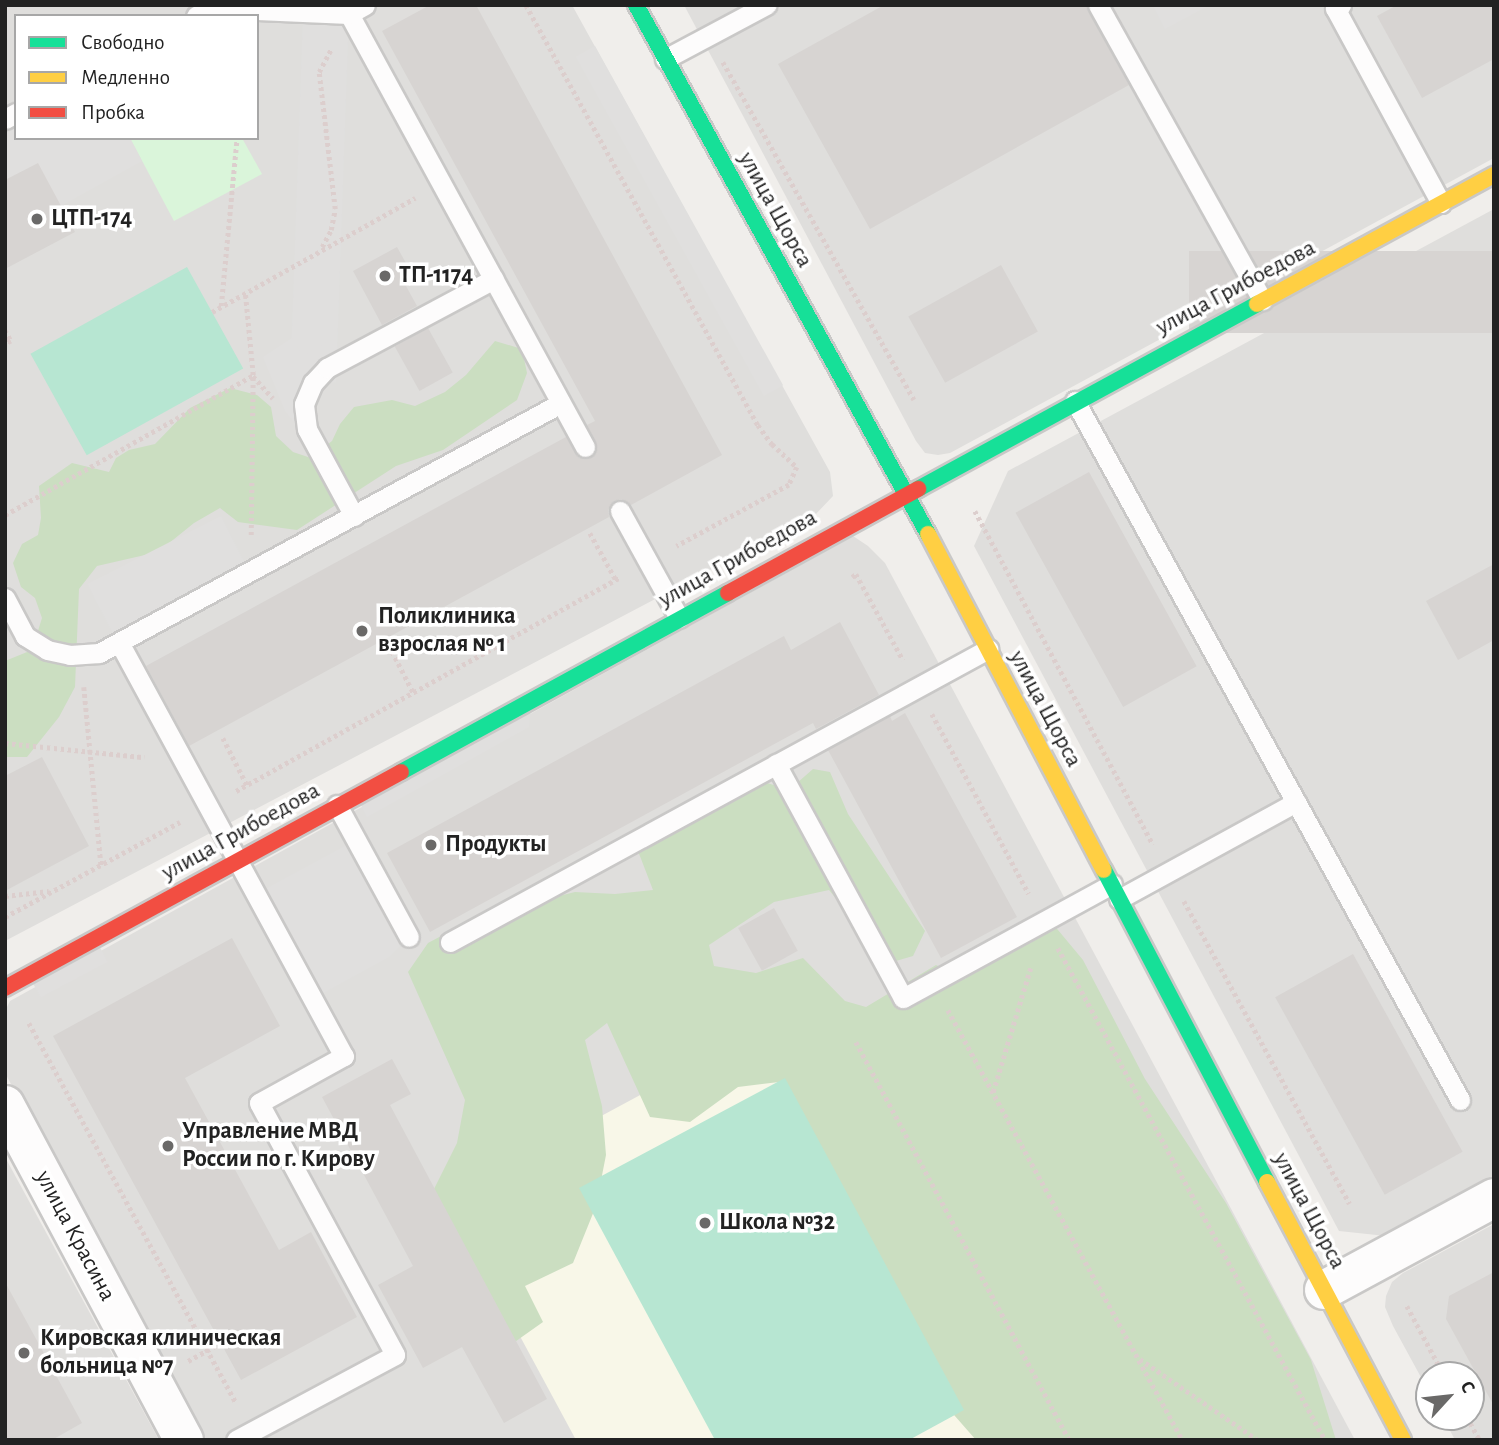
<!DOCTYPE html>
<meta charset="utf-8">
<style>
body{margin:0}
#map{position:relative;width:1499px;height:1445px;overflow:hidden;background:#f0eeeb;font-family:"Alegreya Sans",sans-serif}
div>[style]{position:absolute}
.residential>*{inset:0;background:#dfdedc}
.education>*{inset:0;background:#f8f7e8}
.forest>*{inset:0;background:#cbdec1}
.park>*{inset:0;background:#daf5da}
.pitch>*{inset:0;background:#b7e6d2;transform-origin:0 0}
.parking>*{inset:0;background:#e0dfde;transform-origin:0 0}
.building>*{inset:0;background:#d7d4d2;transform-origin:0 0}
.path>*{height:4.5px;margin-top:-2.25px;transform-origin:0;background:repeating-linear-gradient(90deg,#dccecd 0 3.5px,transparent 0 7px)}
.roads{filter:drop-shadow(2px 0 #c9c8c7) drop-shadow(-2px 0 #c9c8c7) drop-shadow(0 2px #c9c8c7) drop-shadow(0 -2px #c9c8c7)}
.lane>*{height:19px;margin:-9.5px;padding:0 9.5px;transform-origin:9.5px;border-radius:9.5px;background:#fdfcfc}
.street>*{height:38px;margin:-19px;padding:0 19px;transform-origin:19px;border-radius:19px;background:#fdfcfc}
.fast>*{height:16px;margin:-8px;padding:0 8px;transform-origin:8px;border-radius:8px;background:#16e098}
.slow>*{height:16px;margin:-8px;padding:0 8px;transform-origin:8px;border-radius:8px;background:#ffcf43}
.jam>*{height:16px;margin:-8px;padding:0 8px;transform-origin:8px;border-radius:8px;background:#f24e42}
.dots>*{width:19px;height:19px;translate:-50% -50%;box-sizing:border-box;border:4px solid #fff;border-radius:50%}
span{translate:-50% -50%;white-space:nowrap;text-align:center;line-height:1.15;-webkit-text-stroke:7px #fff;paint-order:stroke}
.street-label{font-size:24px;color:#222}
.poi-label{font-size:24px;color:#222;font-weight:700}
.left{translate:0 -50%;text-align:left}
.frame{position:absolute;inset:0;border:7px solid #222;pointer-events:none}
.legend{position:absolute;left:14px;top:14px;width:245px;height:126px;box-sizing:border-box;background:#fff;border:2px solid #a7a7a7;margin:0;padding:9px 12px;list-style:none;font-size:21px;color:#222}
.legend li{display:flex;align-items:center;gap:14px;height:35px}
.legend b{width:35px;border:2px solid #a7a7a7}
.north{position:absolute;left:1415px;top:1361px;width:70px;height:70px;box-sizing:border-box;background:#fff;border:2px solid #a7a7a7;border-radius:50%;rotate:63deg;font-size:19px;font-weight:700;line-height:28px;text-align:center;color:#222}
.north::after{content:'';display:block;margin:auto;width:24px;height:32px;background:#6a6968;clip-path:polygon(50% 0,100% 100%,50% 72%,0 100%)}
</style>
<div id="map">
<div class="residential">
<i style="clip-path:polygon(evenodd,5px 5px,572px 5px,830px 472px,833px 496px,815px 515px,5px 941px,5px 5px,16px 16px,257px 16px,257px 138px,16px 138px,16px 16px)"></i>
<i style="clip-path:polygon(684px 5px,1494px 5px,1494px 158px,950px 453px,938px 455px,925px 453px,916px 441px)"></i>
<i style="clip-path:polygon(1494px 209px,1494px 1178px,1386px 1236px,1339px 1231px,974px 546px,1008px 471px)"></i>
<i style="clip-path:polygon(853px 536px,868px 546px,885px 563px,1355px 1440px,204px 1440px,5px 1073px,5px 1011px,10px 1001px)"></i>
<i style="clip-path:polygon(5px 1157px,159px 1440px,5px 1440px)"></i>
<i style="clip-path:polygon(1494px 1224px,1494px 1440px,1455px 1440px,1443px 1417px,1471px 1417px,1471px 1375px,1429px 1375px,1429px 1392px,1393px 1326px,1385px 1307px,1386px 1296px,1392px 1282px,1403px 1273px)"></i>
</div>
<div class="education">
<i style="clip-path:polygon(746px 1038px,1034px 1440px,576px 1440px,495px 1290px,514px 1163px)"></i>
</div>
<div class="forest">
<i style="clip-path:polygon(495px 341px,522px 349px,527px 373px,517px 400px,443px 450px,396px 466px,297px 530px,238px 522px,220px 508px,194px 523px,158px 552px,97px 566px,79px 589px,75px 687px,59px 717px,27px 757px,5px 757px,5px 661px,32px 650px,42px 618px,35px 598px,21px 587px,13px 563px,22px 544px,38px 535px,41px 518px,39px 486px,72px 463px,109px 472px,116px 458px,129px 450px,155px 444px,190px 408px,230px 388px,257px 395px,271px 407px,276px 436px,293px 452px,311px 458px,332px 441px,340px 424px,354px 407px,392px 400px,415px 406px,445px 392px,466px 375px)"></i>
<i style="clip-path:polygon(813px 769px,830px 772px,848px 814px,925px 931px,913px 956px,889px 963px,829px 890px,774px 902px,709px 945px,714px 966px,756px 973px,803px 958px,845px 1001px,866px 1007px,936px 965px,965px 979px,1007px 945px,1053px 924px,1083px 960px,1145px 1079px,1226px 1203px,1311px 1360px,1336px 1440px,976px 1440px,940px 1399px,779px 1082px,738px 1087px,690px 1122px,650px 1117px,607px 1023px,585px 1040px,602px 1106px,606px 1155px,596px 1206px,573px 1263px,525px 1286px,543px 1322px,495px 1356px,419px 1219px,457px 1143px,465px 1100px,408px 972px,428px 943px,477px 917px,575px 892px,615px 894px,653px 890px,638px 851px,666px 817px,758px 780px,789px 790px)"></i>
</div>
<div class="park">
<i style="clip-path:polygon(130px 138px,242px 138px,262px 174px,174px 221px)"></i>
</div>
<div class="pitch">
<i style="left:187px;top:267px;width:116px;height:179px;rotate:61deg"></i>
<i style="clip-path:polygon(785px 1078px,964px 1410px,909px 1440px,715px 1440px,579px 1188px)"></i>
</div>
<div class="parking">
<i style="clip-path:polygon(1153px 5px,1210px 5px,1165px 29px)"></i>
<i style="left:303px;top:12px;width:46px;height:369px;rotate:2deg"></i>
<i style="left:595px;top:46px;width:388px;height:22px;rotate:61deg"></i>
<i style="clip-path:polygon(16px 113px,16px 138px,130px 138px,142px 161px,61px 206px,5px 180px,5px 119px)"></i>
<i style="clip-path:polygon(292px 338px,303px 356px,330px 340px,342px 360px,327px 368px,306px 417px,293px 421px,285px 411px,263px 357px)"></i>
<i style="left:221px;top:516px;width:64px;height:150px;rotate:63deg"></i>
<i style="clip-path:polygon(531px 709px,529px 727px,367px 817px,361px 805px)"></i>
<i style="clip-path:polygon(356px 840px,409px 937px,389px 957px,314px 998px,256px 894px)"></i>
<i style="left:95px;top:938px;width:27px;height:76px;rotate:62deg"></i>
</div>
<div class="building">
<i style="clip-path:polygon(430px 5px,476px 5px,722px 455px,631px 505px,621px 499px,614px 501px,608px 510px,609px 517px,189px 746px,146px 666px,566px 437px,579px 458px,590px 458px,596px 453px,596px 442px,587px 425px,595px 421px,382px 31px)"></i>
<i style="clip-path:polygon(884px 5px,1086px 5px,1129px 85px,870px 229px,778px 64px)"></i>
<i style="clip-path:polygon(1397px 5px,1494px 5px,1494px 59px,1422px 98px,1377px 16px)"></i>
<i style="clip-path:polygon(38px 163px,75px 232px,5px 269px,5px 180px)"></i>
<i style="clip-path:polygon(397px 247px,416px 281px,406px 286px,417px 306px,382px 325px,353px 271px)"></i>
<i style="left:1494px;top:251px;width:82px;height:305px;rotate:90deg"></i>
<i style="left:1001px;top:265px;width:76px;height:106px;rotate:61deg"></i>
<i style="left:428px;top:328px;width:51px;height:38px;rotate:61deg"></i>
<i style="left:1089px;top:472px;width:222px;height:84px;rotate:61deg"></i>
<i style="clip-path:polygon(1494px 564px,1494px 640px,1458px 660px,1426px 601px)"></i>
<i style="clip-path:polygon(840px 622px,879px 695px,816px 729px,813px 723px,430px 932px,387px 853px,784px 636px,791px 650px)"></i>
<i style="clip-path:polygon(905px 713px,1017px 917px,941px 958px,828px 750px,890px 716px,892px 721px)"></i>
<i style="clip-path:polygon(42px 757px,89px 846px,5px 891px,5px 776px)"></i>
<i style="left:774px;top:908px;width:49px;height:41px;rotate:61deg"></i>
<i style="clip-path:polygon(232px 938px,280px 1026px,185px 1078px,279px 1250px,311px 1232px,357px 1317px,241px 1380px,53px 1036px)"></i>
<i style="left:1353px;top:954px;width:226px;height:89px;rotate:61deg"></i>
<i style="clip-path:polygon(392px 1059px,411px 1094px,390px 1105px,547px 1399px,504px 1423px,462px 1347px,423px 1368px,378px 1285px,413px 1266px,322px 1097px)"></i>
<i style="clip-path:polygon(1494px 1272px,1494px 1406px,1446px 1319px,1449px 1296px)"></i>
<i style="clip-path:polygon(5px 1282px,82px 1423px,52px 1440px,5px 1440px)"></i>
</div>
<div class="path">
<i style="left:526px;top:5px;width:480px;rotate:61.1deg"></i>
<i style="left:758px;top:425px;width:24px;rotate:54deg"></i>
<i style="left:772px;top:444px;width:34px;rotate:43deg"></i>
<i style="left:797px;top:467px;width:20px;rotate:114deg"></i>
<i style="left:789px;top:485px;width:128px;rotate:151.4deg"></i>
<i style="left:723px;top:62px;width:388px;rotate:60.5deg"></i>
<i style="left:322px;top:247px;width:19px;rotate:-62deg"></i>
<i style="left:331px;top:230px;width:21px;rotate:-79deg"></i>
<i style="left:335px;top:209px;width:138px;rotate:-96.7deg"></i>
<i style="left:319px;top:72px;width:26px;rotate:-62deg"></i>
<i style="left:221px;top:306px;width:169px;rotate:-84.6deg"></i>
<i style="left:212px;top:312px;width:233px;rotate:-29.3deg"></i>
<i style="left:5px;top:330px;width:13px;rotate:61deg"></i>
<i style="left:11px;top:341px;width:7px;rotate:153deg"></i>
<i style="left:253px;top:376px;width:30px;rotate:48deg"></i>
<i style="left:975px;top:511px;width:378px;rotate:61.9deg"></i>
<i style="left:5px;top:515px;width:285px;rotate:-29.4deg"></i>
<i style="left:253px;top:375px;width:83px;rotate:-95.5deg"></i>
<i style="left:590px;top:533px;width:54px;rotate:61deg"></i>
<i style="left:251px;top:535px;width:159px;rotate:-89.3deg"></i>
<i style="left:852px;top:577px;width:5px;rotate:-37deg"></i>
<i style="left:856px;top:574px;width:98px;rotate:61.3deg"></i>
<i style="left:389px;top:645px;width:53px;rotate:62.9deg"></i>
<i style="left:84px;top:687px;width:179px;rotate:84.5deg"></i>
<i style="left:932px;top:714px;width:204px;rotate:61.7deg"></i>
<i style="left:223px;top:738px;width:53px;rotate:62.9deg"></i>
<i style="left:5px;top:743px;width:140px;rotate:5.8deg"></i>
<i style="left:236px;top:791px;width:440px;rotate:-29.1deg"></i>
<i style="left:5px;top:896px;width:44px;rotate:-6.5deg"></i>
<i style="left:1184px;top:901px;width:345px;rotate:61.3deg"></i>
<i style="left:5px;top:917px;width:199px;rotate:-28.5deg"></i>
<i style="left:1058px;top:948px;width:560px;rotate:61.51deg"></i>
<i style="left:948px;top:1010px;width:490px;rotate:61.4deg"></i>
<i style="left:29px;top:1023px;width:433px;rotate:61.4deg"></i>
<i style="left:856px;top:1042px;width:451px;rotate:61.8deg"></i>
<i style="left:993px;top:1092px;width:132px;rotate:-73.2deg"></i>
<i style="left:1407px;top:1306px;width:78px;rotate:61.8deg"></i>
<i style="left:1140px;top:1359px;width:143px;rotate:34.5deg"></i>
<i style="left:188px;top:1361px;width:38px;rotate:-29deg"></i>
<i style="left:1467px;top:1417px;width:26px;rotate:61deg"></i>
</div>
<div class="roads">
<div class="lane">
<i style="left:1098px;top:5px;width:338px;rotate:60.9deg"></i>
<i style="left:1341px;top:5px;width:7px;rotate:153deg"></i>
<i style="left:1335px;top:8px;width:222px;rotate:61.5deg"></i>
<i style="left:349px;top:14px;width:493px;rotate:61.4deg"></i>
<i style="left:196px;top:16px;width:17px;rotate:-28deg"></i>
<i style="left:211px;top:8px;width:138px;rotate:2.5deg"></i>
<i style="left:349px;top:14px;width:18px;rotate:-29deg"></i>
<i style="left:665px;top:59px;width:115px;rotate:-28.1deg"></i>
<i style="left:5px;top:119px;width:13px;rotate:-29deg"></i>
<i style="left:1075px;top:401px;width:798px;rotate:61.15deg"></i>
<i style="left:620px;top:511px;width:122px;rotate:61.1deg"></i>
<i style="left:354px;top:516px;width:99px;rotate:-118.4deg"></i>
<i style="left:307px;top:429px;width:25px;rotate:-97deg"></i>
<i style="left:304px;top:404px;width:23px;rotate:-67deg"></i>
<i style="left:313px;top:383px;width:21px;rotate:-47deg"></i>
<i style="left:327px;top:368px;width:189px;rotate:-28.1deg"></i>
<i style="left:5px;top:598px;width:43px;rotate:62.2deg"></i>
<i style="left:25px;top:636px;width:26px;rotate:32deg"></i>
<i style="left:47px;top:650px;width:24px;rotate:12deg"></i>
<i style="left:70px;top:655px;width:29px;rotate:-4deg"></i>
<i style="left:99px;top:653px;width:525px;rotate:-28.42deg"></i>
<i style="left:120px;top:644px;width:469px;rotate:61.5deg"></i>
<i style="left:344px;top:1056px;width:97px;rotate:151.1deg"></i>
<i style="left:259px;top:1103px;width:286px;rotate:61.6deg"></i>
<i style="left:395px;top:1355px;width:180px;rotate:151.9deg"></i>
<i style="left:776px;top:764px;width:266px;rotate:61.5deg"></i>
<i style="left:903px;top:998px;width:238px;rotate:-28.6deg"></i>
<i style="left:337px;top:805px;width:150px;rotate:61.4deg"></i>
<i style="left:1119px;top:899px;width:202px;rotate:-28.7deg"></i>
<i style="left:450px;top:942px;width:613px;rotate:-28.57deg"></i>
</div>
<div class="street">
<i style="left:5px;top:1105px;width:380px;rotate:61.9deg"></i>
<i style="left:1324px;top:1290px;width:193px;rotate:-28.4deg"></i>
</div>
<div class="fast">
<i style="left:636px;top:5px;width:604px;rotate:61.1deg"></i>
<i style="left:918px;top:489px;width:386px;rotate:-28.6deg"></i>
<i style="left:401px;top:772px;width:373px;rotate:-28.7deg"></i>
<i style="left:1104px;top:870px;width:352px;rotate:62.4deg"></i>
</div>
<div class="slow">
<i style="left:1257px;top:304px;width:270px;rotate:-28.6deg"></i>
<i style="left:928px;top:534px;width:379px;rotate:62.4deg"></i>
<i style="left:1267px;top:1182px;width:292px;rotate:62.2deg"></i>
</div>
<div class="jam">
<i style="left:728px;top:593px;width:217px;rotate:-28.7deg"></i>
<i style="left:5px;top:988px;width:451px;rotate:-28.6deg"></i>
</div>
</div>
<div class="dots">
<i style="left:37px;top:219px;background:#6a6968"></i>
<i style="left:385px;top:276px;background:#6a6968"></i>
<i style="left:362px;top:631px;background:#6a6968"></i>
<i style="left:431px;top:845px;background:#6a6968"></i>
<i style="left:168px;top:1146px;background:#6a6968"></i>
<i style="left:705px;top:1223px;background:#6a6968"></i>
<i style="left:24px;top:1353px;background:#6a6968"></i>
</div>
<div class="street-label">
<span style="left:775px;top:210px;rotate:61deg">улица Щорса</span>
<span style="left:1236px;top:288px;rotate:-28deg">улица Грибоедова</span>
<span style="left:738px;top:559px;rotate:-29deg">улица Грибоедова</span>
<span style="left:1045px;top:709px;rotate:62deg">улица Щорса</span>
<span style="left:241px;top:832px;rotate:-29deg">улица Грибоедова</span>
<span style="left:1309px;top:1211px;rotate:62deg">улица Щорса</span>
<span style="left:75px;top:1236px;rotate:62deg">улица Красина</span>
</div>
<div class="poi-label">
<span class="left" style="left:51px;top:219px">ЦТП-174</span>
<span class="left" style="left:399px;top:276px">ТП-1174</span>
<span class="left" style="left:378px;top:631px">Поликлиника<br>взрослая № 1</span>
<span class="left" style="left:445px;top:845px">Продукты</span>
<span class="left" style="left:182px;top:1146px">Управление МВД<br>России по г. Кирову</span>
<span class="left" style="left:719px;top:1223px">Школа №32</span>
<span class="left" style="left:40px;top:1353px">Кировская клиническая<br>больница №7</span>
</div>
<div class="frame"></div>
<ul class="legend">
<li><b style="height:9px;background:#16e098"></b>Свободно</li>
<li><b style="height:9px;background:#ffcf43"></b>Медленно</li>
<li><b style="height:9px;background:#f24e42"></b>Пробка</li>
</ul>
<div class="north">С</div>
</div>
